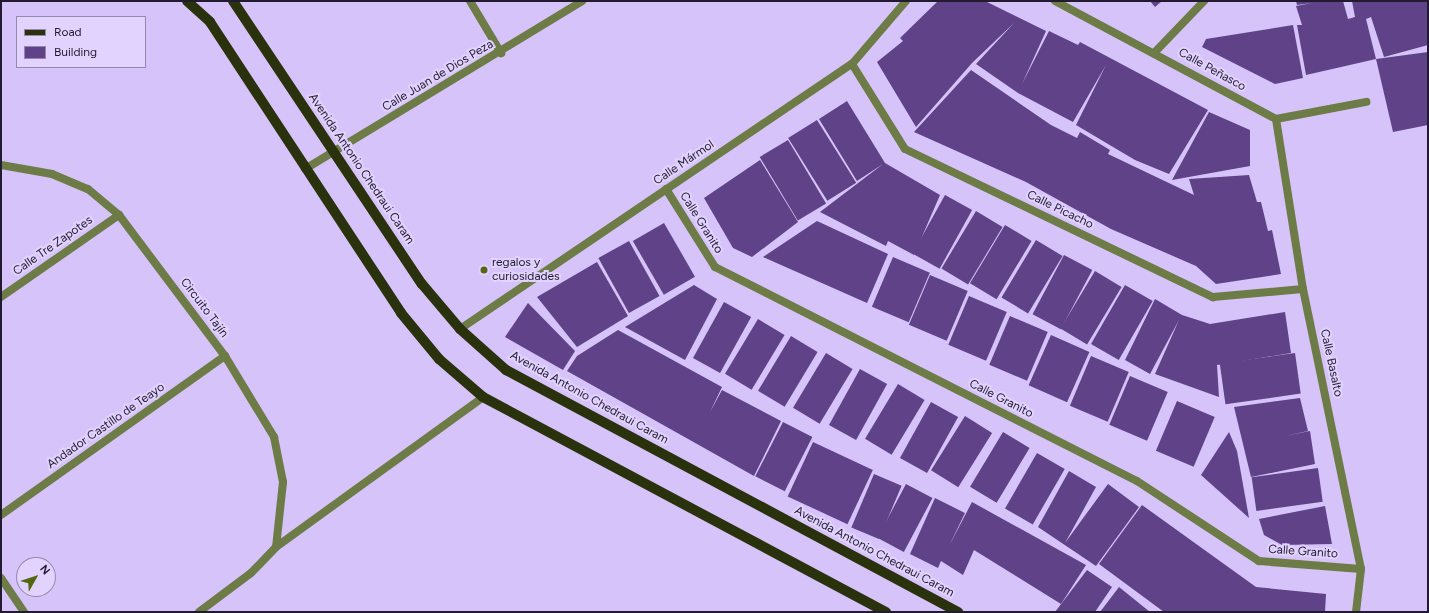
<!DOCTYPE html>
<meta charset="utf-8">
<style>
body{margin:0}
#map{position:relative;width:1429px;height:613px;overflow:hidden;background:#d6c3f9;font-family:Figtree,sans-serif}
div>[style]{position:absolute}
.building>*{inset:0;background:#5f4287;transform-origin:0 0}
.street>*{height:8px;margin:-4px;padding:0 4px;transform-origin:4px;border-radius:4px;background:#6d7b46}
.primary>*{height:10px;margin:-5px;padding:0 5px;transform-origin:5px;border-radius:5px;background:#2a320d}
.dots>*{width:11px;height:11px;translate:-50% -50%;box-sizing:border-box;border:2px solid #e1d2fe;border-radius:50%}
span{translate:-50% -50%;white-space:nowrap;text-align:center;line-height:1.15;-webkit-text-stroke:4px #e1d2fe;paint-order:stroke}
.street-label{font-size:12px;color:#221b2f}
.poi-label{font-size:12px;color:#221b2f}
.left{translate:0 -50%;text-align:left}
.frame{position:absolute;inset:0;border:2px solid #221b2f;pointer-events:none}
.legend{position:absolute;left:16px;top:16px;width:130px;height:52px;box-sizing:border-box;background:#e1d2fe;border:1px solid #9589ab;margin:0;padding:5px 7px;list-style:none;font-size:12px;color:#221b2f}
.legend li{display:flex;align-items:center;gap:8px;height:20px}
.legend b{width:20px;border:1px solid #9589ab}
.north{position:absolute;left:16px;top:557px;width:40px;height:40px;box-sizing:border-box;background:#e1d2fe;border:1px solid #9589ab;border-radius:50%;rotate:51deg;font-size:11px;font-weight:700;line-height:16px;text-align:center;color:#221b2f}
.north::after{content:'';display:block;margin:auto;width:14px;height:18px;background:#54660f;clip-path:polygon(50% 0,100% 100%,50% 72%,0 100%)}
</style>
<div id="map">
<div class="building">
<i style="clip-path:polygon(938px 1px,985px 1px,1046px 31px,1022px 84px,1049px 31px,1078px 45px,1080px 42px,1208px 110px,1169px 174px,1135px 160px,1076px 125px,1106px 65px,1073px 122px,1018px 93px,976px 64px,1014px 23px,972px 63px,916px 127px,877px 62px,903px 41px,900px 38px)"></i>
<i style="clip-path:polygon(1150px 1px,1162px 1px,1155px 7px)"></i>
<i style="clip-path:polygon(1296px 1px,1343px 1px,1348px 19px,1355px 17px,1352px 1px,1428px 1px,1428px 45px,1384px 57px,1371px 17px,1366px 19px,1376px 59px,1428px 52px,1428px 125px,1393px 132px,1376px 59px,1306px 75px,1297px 25px,1302px 25px,1296px 6px,1312px 3px,1297px 5px)"></i>
<i style="clip-path:polygon(1293px 25px,1303px 78px,1275px 84px,1202px 47px,1206px 39px)"></i>
<i style="clip-path:polygon(971px 70px,1051px 125px,1077px 138px,1080px 132px,1110px 150px,1108px 154px,1194px 195px,1189px 179px,1249px 175px,1257px 202px,1261px 202px,1268px 231px,1272px 230px,1281px 274px,1216px 284px,1196px 266px,1111px 229px,1026px 182px,914px 132px)"></i>
<i style="clip-path:polygon(847px 101px,885px 163px,940px 195px,914px 255px,888px 241px,886px 246px,820px 212px,883px 164px,857px 181px,819px 119px)"></i>
<i style="clip-path:polygon(1209px 112px,1250px 130px,1250px 166px,1172px 180px)"></i>
<i style="left:817px;top:120px;width:74px;height:34px;rotate:58deg"></i>
<i style="left:788px;top:140px;width:74px;height:33px;rotate:59deg"></i>
<i style="clip-path:polygon(760px 160px,798px 222px,752px 257px,733px 248px,704px 198px)"></i>
<i style="left:945px;top:195px;width:31px;height:67px;rotate:29deg"></i>
<i style="left:976px;top:211px;width:31px;height:67px;rotate:31deg"></i>
<i style="clip-path:polygon(817px 221px,888px 254px,867px 303px,763px 257px)"></i>
<i style="left:664px;top:223px;width:62px;height:36px;rotate:60deg"></i>
<i style="left:1005px;top:225px;width:31px;height:68px;rotate:31deg"></i>
<i style="left:1036px;top:240px;width:31px;height:67px;rotate:31deg"></i>
<i style="left:629px;top:241px;width:63px;height:35px;rotate:61deg"></i>
<i style="left:1064px;top:255px;width:32px;height:67px;rotate:28deg"></i>
<i style="left:893px;top:257px;width:40px;height:54px;rotate:23deg"></i>
<i style="clip-path:polygon(597px 262px,628px 316px,577px 347px,537px 297px)"></i>
<i style="left:1095px;top:271px;width:31px;height:67px;rotate:31deg"></i>
<i style="left:930px;top:275px;width:41px;height:54px;rotate:23deg"></i>
<i style="clip-path:polygon(694px 285px,717px 299px,685px 360px,625px 327px)"></i>
<i style="left:1125px;top:285px;width:32px;height:68px;rotate:30deg"></i>
<i style="left:969px;top:296px;width:41px;height:53px;rotate:23deg"></i>
<i style="clip-path:polygon(1155px 299px,1182px 315px,1210px 324px,1285px 312px,1291px 353px,1217px 365px,1219px 397px,1155px 374px,1179px 320px,1150px 374px,1125px 360px)"></i>
<i style="left:724px;top:302px;width:31px;height:64px;rotate:29deg"></i>
<i style="clip-path:polygon(528px 303px,575px 351px,563px 370px,505px 337px)"></i>
<i style="left:1010px;top:316px;width:41px;height:53px;rotate:23deg"></i>
<i style="left:758px;top:319px;width:31px;height:64px;rotate:31deg"></i>
<i style="clip-path:polygon(618px 330px,722px 387px,710px 412px,722px 390px,781px 421px,754px 476px,567px 371px,577px 356px)"></i>
<i style="left:1051px;top:335px;width:42px;height:55px;rotate:24deg"></i>
<i style="left:791px;top:336px;width:31px;height:64px;rotate:31deg"></i>
<i style="left:826px;top:353px;width:31px;height:64px;rotate:31deg"></i>
<i style="left:1295px;top:353px;width:41px;height:76px;rotate:82deg"></i>
<i style="left:1091px;top:356px;width:41px;height:54px;rotate:23deg"></i>
<i style="left:860px;top:369px;width:31px;height:64px;rotate:29deg"></i>
<i style="left:1130px;top:376px;width:41px;height:53px;rotate:23deg"></i>
<i style="left:898px;top:384px;width:31px;height:64px;rotate:31deg"></i>
<i style="clip-path:polygon(1300px 398px,1308px 431px,1285px 436px,1310px 431px,1315px 464px,1251px 477px,1234px 407px)"></i>
<i style="left:1177px;top:401px;width:41px;height:54px;rotate:23deg"></i>
<i style="left:931px;top:402px;width:31px;height:64px;rotate:29deg"></i>
<i style="left:965px;top:416px;width:32px;height:64px;rotate:32deg"></i>
<i style="left:783px;top:422px;width:33px;height:61px;rotate:27deg"></i>
<i style="left:1003px;top:432px;width:31px;height:64px;rotate:31deg"></i>
<i style="clip-path:polygon(1229px 432px,1237px 451px,1249px 518px,1201px 475px)"></i>
<i style="left:813px;top:442px;width:66px;height:60px;rotate:25deg"></i>
<i style="left:1037px;top:453px;width:32px;height:64px;rotate:30deg"></i>
<i style="left:1318px;top:468px;width:34px;height:67px;rotate:82deg"></i>
<i style="clip-path:polygon(1069px 471px,1096px 487px,1065px 543px,1108px 484px,1139px 507px,1096px 566px,1038px 527px)"></i>
<i style="left:874px;top:474px;width:30px;height:58px;rotate:23deg"></i>
<i style="left:906px;top:484px;width:30px;height:61px;rotate:28deg"></i>
<i style="clip-path:polygon(935px 498px,965px 513px,949px 546px,972px 502px,1086px 565px,1061px 604px,974px 550px,963px 575px,941px 561px,938px 568px,910px 554px)"></i>
<i style="clip-path:polygon(1142px 505px,1256px 587px,1326px 594px,1325px 612px,1164px 612px,1099px 564px)"></i>
<i style="clip-path:polygon(1325px 506px,1332px 544px,1282px 545px,1264px 535px,1259px 519px)"></i>
<i style="clip-path:polygon(1087px 570px,1112px 587px,1095px 612px,1055px 612px)"></i>
<i style="clip-path:polygon(1119px 587px,1150px 612px,1100px 612px)"></i>
</div>
<div class="street">
<i style="left:470px;top:1px;width:61px;rotate:59.2deg"></i>
<i style="left:1055px;top:1px;width:251px;rotate:28.1deg"></i>
<i style="left:1276px;top:119px;width:92px;rotate:-10.7deg"></i>
<i style="left:1155px;top:52px;width:71px;rotate:-46.1deg"></i>
<i style="left:852px;top:64px;width:100px;rotate:58.1deg"></i>
<i style="left:905px;top:149px;width:342px;rotate:25.7deg"></i>
<i style="left:1213px;top:297px;width:90px;rotate:-5.1deg"></i>
<i style="left:1276px;top:119px;width:172px;rotate:81deg"></i>
<i style="left:1303px;top:289px;width:286px;rotate:78.3deg"></i>
<i style="left:1361px;top:569px;width:43px;rotate:96.6deg"></i>
<i style="left:1px;top:165px;width:52px;rotate:10deg"></i>
<i style="left:52px;top:174px;width:39px;rotate:23deg"></i>
<i style="left:88px;top:189px;width:40px;rotate:40deg"></i>
<i style="left:119px;top:215px;width:176px;rotate:53.1deg"></i>
<i style="left:225px;top:356px;width:95px;rotate:58.8deg"></i>
<i style="left:274px;top:437px;width:46px;rotate:78.7deg"></i>
<i style="left:283px;top:482px;width:65px;rotate:96.1deg"></i>
<i style="left:305px;top:169px;width:324px;rotate:-31.2deg"></i>
<i style="left:666px;top:189px;width:92px;rotate:57.9deg"></i>
<i style="left:715px;top:267px;width:473px;rotate:26.9deg"></i>
<i style="left:1137px;top:481px;width:146px;rotate:33.3deg"></i>
<i style="left:1259px;top:561px;width:102px;rotate:4.5deg"></i>
<i style="left:1px;top:297px;width:144px;rotate:-34.8deg"></i>
<i style="left:460px;top:329px;width:473px;rotate:-34.1deg"></i>
<i style="left:852px;top:64px;width:83px;rotate:-49.4deg"></i>
<i style="left:1px;top:515px;width:275px;rotate:-35.4deg"></i>
<i style="left:1px;top:578px;width:41px;rotate:55.9deg"></i>
<i style="left:199px;top:612px;width:65px;rotate:-36.9deg"></i>
<i style="left:251px;top:573px;width:36px;rotate:-46deg"></i>
<i style="left:276px;top:547px;width:256px;rotate:-35.9deg"></i>
</div>
<div class="primary">
<i style="left:187px;top:1px;width:31px;rotate:42deg"></i>
<i style="left:210px;top:22px;width:348px;rotate:56.7deg"></i>
<i style="left:401px;top:313px;width:60px;rotate:50.4deg"></i>
<i style="left:439px;top:359px;width:58px;rotate:40.8deg"></i>
<i style="left:483px;top:397px;width:457px;rotate:28.1deg"></i>
<i style="left:233px;top:1px;width:340px;rotate:56.3deg"></i>
<i style="left:422px;top:284px;width:59px;rotate:49.8deg"></i>
<i style="left:460px;top:329px;width:62px;rotate:41.7deg"></i>
<i style="left:506px;top:370px;width:513px;rotate:28.16deg"></i>
</div>
<div class="dots">
<i style="left:484px;top:270px;background:#54660f"></i>
</div>
<div class="street-label">
<span style="left:1212px;top:70px;rotate:29deg">Calle Peñasco</span>
<span style="left:438px;top:76px;rotate:-31deg">Calle Juan de Dios Peza</span>
<span style="left:684px;top:163px;rotate:-34deg">Calle Mármol</span>
<span style="left:361px;top:169px;rotate:56deg">Avenida Antonio Chedraui Caram</span>
<span style="left:1060px;top:210px;rotate:26deg">Calle Picacho</span>
<span style="left:701px;top:223px;rotate:58deg">Calle Granito</span>
<span style="left:53px;top:246px;rotate:-35deg">Calle Tre Zapotes</span>
<span style="left:204px;top:308px;rotate:53deg">Circuito Tajín</span>
<span style="left:1331px;top:363px;rotate:78deg">Calle Basalto</span>
<span style="left:589px;top:398px;rotate:29deg">Avenida Antonio Chedraui Caram</span>
<span style="left:1001px;top:399px;rotate:27deg">Calle Granito</span>
<span style="left:106px;top:426px;rotate:-35deg">Andador Castillo de Teayo</span>
<span style="left:874px;top:552px;rotate:28deg">Avenida Antonio Chedraui Caram</span>
<span style="left:1303px;top:552px;rotate:4deg">Calle Granito</span>
</div>
<div class="poi-label">
<span class="left" style="left:492px;top:270px">regalos y<br>curiosidades</span>
</div>
<div class="frame"></div>
<ul class="legend">
<li><b style="height:5px;background:#2a320d"></b>Road</li>
<li><b style="height:11px;background:#5f4287"></b>Building</li>
</ul>
<div class="north">N</div>
</div>
